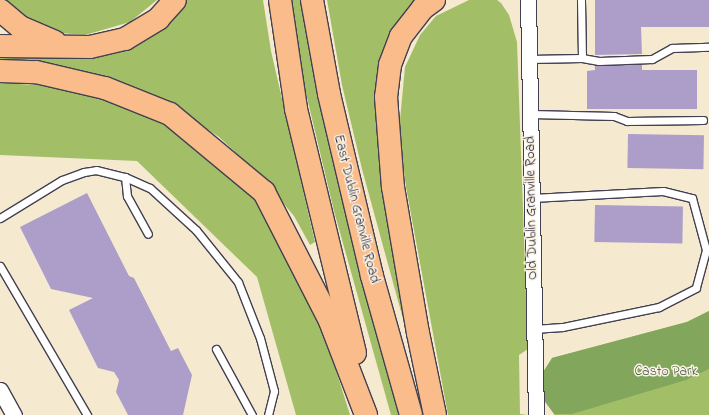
<!DOCTYPE html>
<style>
body{margin:0}
#map{position:relative;width:709px;height:415px;overflow:hidden;background:#f5e9d0;font-family:"Indie Flower",sans-serif}
div>[style]{position:absolute}
.green>*{inset:0;background:#a2bf67}
.forest>*{inset:0;background:#81a65c}
.building>*{inset:0;background:#ad9ec9;transform-origin:0 0}
.roads{filter:drop-shadow(1px 0 #424051) drop-shadow(-1px 0 #424051) drop-shadow(0 1px #424051) drop-shadow(0 -1px #424051)}
.service>*{height:7px;margin:-3.5px;padding:0 3.5px;transform-origin:3.5px;border-radius:3.5px;background:#fff}
.minor>*{height:15px;margin:-7.5px;padding:0 7.5px;transform-origin:7.5px;border-radius:7.5px;background:#fff}
.primary>*{height:22px;margin:-11px;padding:0 11px;transform-origin:11px;border-radius:11px;background:#f9bc8a}
span{translate:-50% -50%;white-space:nowrap;text-align:center;line-height:1.15;-webkit-text-stroke:3px #fcf5e5;paint-order:stroke}
.street-label{font-size:14px;color:#22223b}
.park-label{font-size:14px;color:#4f594a}
</style>
<div id="map">
<div class="green">
<i style="clip-path:polygon(4px 0,157px 0,130px 22px,85px 35px,59px 33px,34px 24px)"></i>
<i style="clip-path:polygon(186px 0,263px 0,271px 51px,315px 242px,310px 245px,294px 216px,258px 173px,219px 137px,179px 110px,98px 76px,31px 62px,0 61px,0 55px,77px 57px,179px 10px)"></i>
<i style="clip-path:polygon(289px 0,302px 0,405px 415px,391px 415px,334px 211px,304px 85px)"></i>
<i style="clip-path:polygon(327px 0,423px 0,384px 61px,411px 329px,406px 330px,362px 169px,342px 85px)"></i>
<i style="clip-path:polygon(469px 0,497px 0,501px 3px,509px 15px,517px 42px,528px 349px,519px 355px,520px 414px,528px 415px,448px 415px,406px 187px,399px 131px,405px 67px,420px 35px,436px 16px)"></i>
<i style="clip-path:polygon(0 83px,58px 86px,117px 102px,171px 126px,256px 197px,324px 332px,350px 415px,296px 415px,257px 277px,137px 161px,0 155px)"></i>
<i style="clip-path:polygon(709px 311px,709px 415px,554px 415px,552px 358px,687px 322px)"></i>
</div>
<div class="forest">
<i style="clip-path:polygon(709px 311px,709px 369px,686px 380px,572px 414px,554px 414px,543px 399px,543px 372px,552px 358px,687px 322px)"></i>
</div>
<div class="building">
<i style="clip-path:polygon(595px 0,709px 0,709px 27px,641px 27px,642px 54px,595px 55px)"></i>
<i style="clip-path:polygon(642px 64px,642px 70px,697px 70px,697px 109px,587px 109px,587px 71px,595px 70px,595px 65px)"></i>
<i style="left:628px;top:134px;width:76px;height:34px;rotate:1deg"></i>
<i style="clip-path:polygon(87px 193px,129px 276px,134px 278px,171px 351px,178px 348px,192px 375px,183px 415px,128px 415px,116px 392px,119px 380px,114px 372px,98px 368px,69px 310px,93px 298px,51px 289px,20px 227px)"></i>
<i style="left:595px;top:205px;width:88px;height:37px;rotate:1deg"></i>
</div>
<div class="roads">
<div class="service">
<i style="left:581px;top:0;width:58px;rotate:89deg"></i>
<i style="left:529px;top:59px;width:53px;rotate:-1.1deg"></i>
<i style="left:582px;top:58px;width:17px;rotate:10deg"></i>
<i style="left:599px;top:61px;width:53px;rotate:-2.2deg"></i>
<i style="left:652px;top:59px;width:23px;rotate:-29deg"></i>
<i style="left:672px;top:48px;width:37px;rotate:-2deg"></i>
<i style="left:531px;top:114px;width:83px;rotate:1.4deg"></i>
<i style="left:614px;top:116px;width:14px;rotate:21deg"></i>
<i style="left:627px;top:121px;width:76px;rotate:-0.8deg"></i>
<i style="left:125px;top:177px;width:19px;rotate:84deg"></i>
<i style="left:127px;top:196px;width:43px;rotate:61.1deg"></i>
<i style="left:532px;top:198px;width:131px;rotate:-3.1deg"></i>
<i style="left:663px;top:191px;width:30px;rotate:14deg"></i>
<i style="left:692px;top:198px;width:54px;rotate:74.9deg"></i>
<i style="left:706px;top:250px;width:39px;rotate:105deg"></i>
<i style="left:696px;top:288px;width:42px;rotate:152.8deg"></i>
<i style="left:659px;top:307px;width:99px;rotate:168.3deg"></i>
<i style="left:562px;top:327px;width:28px;rotate:176deg"></i>
<i style="left:0;top:218px;width:73px;rotate:-31.5deg"></i>
<i style="left:62px;top:180px;width:23px;rotate:-20deg"></i>
<i style="left:84px;top:172px;width:12px;rotate:-9deg"></i>
<i style="left:96px;top:170px;width:30px;rotate:14deg"></i>
<i style="left:125px;top:177px;width:27px;rotate:24deg"></i>
<i style="left:150px;top:188px;width:62px;rotate:42.4deg"></i>
<i style="left:196px;top:230px;width:67px;rotate:51.1deg"></i>
<i style="left:238px;top:282px;width:60px;rotate:68.6deg"></i>
<i style="left:260px;top:338px;width:55px;rotate:75.2deg"></i>
<i style="left:274px;top:391px;width:25px;rotate:104deg"></i>
<i style="left:0;top:266px;width:173px;rotate:59.7deg"></i>
<i style="left:216px;top:349px;width:75px;rotate:61.4deg"></i>
</div>
<div class="minor">
<i style="left:528px;top:0;width:415px;rotate:88.9deg"></i>
<i style="left:0;top:390px;width:29px;rotate:61deg"></i>
</div>
<div class="primary">
<i style="left:280px;top:0;width:110px;rotate:81.6deg"></i>
<i style="left:296px;top:109px;width:251px;rotate:76.4deg"></i>
<i style="left:312px;top:0;width:96px;rotate:79.7deg"></i>
<i style="left:329px;top:94px;width:187px;rotate:76.7deg"></i>
<i style="left:372px;top:276px;width:144px;rotate:74.3deg"></i>
<i style="left:434px;top:0;width:14px;rotate:144deg"></i>
<i style="left:423px;top:8px;width:36px;rotate:128deg"></i>
<i style="left:401px;top:36px;width:31px;rotate:111deg"></i>
<i style="left:390px;top:65px;width:32px;rotate:97deg"></i>
<i style="left:386px;top:97px;width:90px;rotate:85.6deg"></i>
<i style="left:393px;top:187px;width:148px;rotate:80.3deg"></i>
<i style="left:418px;top:333px;width:84px;rotate:78.3deg"></i>
<i style="left:0;top:10px;width:26px;rotate:40deg"></i>
<i style="left:20px;top:27px;width:38px;rotate:23deg"></i>
<i style="left:0;top:46px;width:90px;rotate:0.6deg"></i>
<i style="left:90px;top:47px;width:36px;rotate:-13deg"></i>
<i style="left:125px;top:39px;width:39px;rotate:-31deg"></i>
<i style="left:158px;top:19px;width:25px;rotate:-48deg"></i>
<i style="left:0;top:71px;width:36px;rotate:2deg"></i>
<i style="left:36px;top:72px;width:71px;rotate:13.1deg"></i>
<i style="left:105px;top:88px;width:70px;rotate:21.8deg"></i>
<i style="left:170px;top:114px;width:122px;rotate:39.7deg"></i>
<i style="left:264px;top:192px;width:145px;rotate:62.9deg"></i>
<i style="left:330px;top:321px;width:101px;rotate:69deg"></i>
</div>
</div>
<div class="street-label">
<span style="left:532px;top:208px;rotate:-91deg">Old Dublin Granville Road</span>
<span style="left:356px;top:209px;rotate:76deg">East Dublin Granville Road</span>
</div>
<div class="park-label">
<span style="left:666px;top:372px">Casto Park</span>
</div>
</div>
